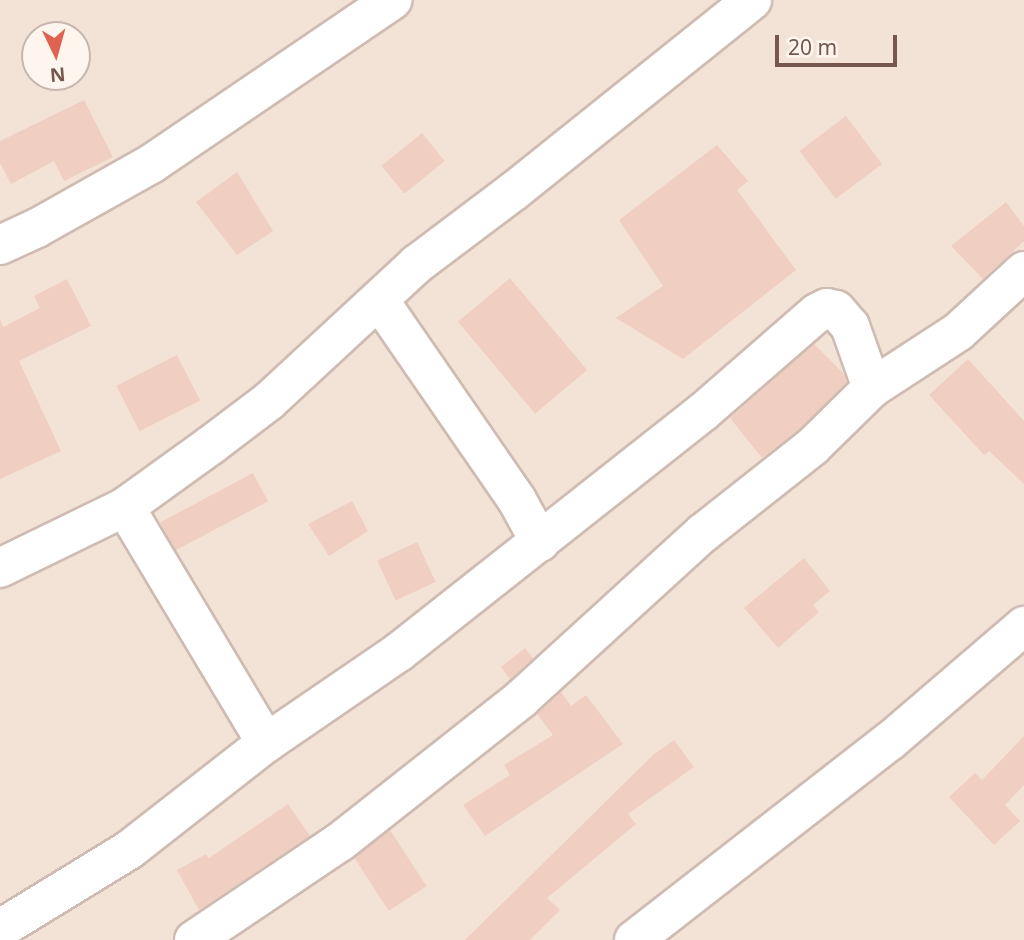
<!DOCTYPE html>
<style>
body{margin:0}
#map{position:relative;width:1024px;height:940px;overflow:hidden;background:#fcf2e8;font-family:"Noto Sans",sans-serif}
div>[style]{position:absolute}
.residential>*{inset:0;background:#f3e3d7}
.building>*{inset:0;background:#f0cec1;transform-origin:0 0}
.roads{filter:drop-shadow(2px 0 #cfbbb1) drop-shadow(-2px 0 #cfbbb1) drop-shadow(0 2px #cfbbb1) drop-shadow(0 -2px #cfbbb1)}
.street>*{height:38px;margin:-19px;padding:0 19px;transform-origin:19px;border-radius:19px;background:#fff}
span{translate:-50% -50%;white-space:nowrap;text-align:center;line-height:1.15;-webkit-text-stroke:6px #fef6ee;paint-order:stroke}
.north{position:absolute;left:21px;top:21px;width:70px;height:70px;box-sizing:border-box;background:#fef6ee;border:2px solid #c7b6ae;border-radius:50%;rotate:175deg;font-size:19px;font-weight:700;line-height:28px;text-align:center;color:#75574d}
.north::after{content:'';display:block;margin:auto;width:24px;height:32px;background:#e06352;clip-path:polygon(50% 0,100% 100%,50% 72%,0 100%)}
.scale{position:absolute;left:775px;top:35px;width:122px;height:32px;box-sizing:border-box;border:4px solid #75574d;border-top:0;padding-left:9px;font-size:21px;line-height:24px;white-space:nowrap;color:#75574d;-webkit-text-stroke:5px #fef6ee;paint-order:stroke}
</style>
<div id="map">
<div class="residential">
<i style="clip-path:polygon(evenodd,0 0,1024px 0,1024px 940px,0 940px,0 0,35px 35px,77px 35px,77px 77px,35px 77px,35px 35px)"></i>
</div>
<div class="building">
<i style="clip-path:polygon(84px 100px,113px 157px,64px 181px,54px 161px,11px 184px,0 163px,0 141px)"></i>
<i style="left:846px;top:116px;width:60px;height:58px;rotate:53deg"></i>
<i style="left:422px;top:133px;width:36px;height:52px;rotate:51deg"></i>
<i style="clip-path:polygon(717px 145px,748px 181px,737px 190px,796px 270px,683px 359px,616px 318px,663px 286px,619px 220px)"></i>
<i style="clip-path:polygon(237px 172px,273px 231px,237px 255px,196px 202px)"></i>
<i style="clip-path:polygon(1006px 202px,1024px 226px,1024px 241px,983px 279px,951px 246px)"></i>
<i style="left:510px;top:278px;width:120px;height:68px;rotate:50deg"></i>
<i style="clip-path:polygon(67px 279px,91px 326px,19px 361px,61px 451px,0 479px,0 319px,3px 327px,40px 308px,34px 296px)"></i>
<i style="clip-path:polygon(814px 344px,843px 373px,847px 382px,799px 430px,762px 458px,730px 418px)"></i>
<i style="left:177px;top:355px;width:51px;height:68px;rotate:63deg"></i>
<i style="clip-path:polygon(968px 359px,1024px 421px,1024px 484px,989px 451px,984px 455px,929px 395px)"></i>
<i style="left:253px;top:473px;width:32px;height:105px;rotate:62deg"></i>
<i style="clip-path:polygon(352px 501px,368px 531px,329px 556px,308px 524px)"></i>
<i style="left:417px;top:542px;width:44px;height:44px;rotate:65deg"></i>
<i style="clip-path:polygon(804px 558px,830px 591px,813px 605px,819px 612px,778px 648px,744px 608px)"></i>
<i style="clip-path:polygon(525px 648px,533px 658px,510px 679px,501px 667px)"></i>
<i style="clip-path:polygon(561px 692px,571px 706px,586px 695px,623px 744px,485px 836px,463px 805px,510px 775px,504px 765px,553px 735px,537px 714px)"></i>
<i style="clip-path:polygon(1024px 736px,1024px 785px,1005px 805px,1020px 821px,994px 845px,949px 797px,975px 773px,982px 780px)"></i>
<i style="clip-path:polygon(674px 740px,694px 767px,628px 814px,636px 824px,547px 898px,560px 910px,530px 940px,465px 940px,653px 755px)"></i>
<i style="clip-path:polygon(288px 804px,310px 836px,199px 910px,177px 870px,206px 854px,209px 858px)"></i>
<i style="left:390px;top:830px;width:67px;height:45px;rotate:57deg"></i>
</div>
<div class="roads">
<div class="street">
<i style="left:0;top:245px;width:41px;rotate:-24.7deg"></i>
<i style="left:37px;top:228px;width:131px;rotate:-29.3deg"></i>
<i style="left:151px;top:164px;width:292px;rotate:-34.2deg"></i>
<i style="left:379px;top:300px;width:243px;rotate:55.4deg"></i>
<i style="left:517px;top:500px;width:48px;rotate:61.3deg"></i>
<i style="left:125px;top:507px;width:275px;rotate:59.1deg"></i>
<i style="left:0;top:568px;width:139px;rotate:-26deg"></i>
<i style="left:125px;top:507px;width:106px;rotate:-35.8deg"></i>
<i style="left:211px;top:445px;width:73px;rotate:-37.2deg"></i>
<i style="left:269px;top:401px;width:202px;rotate:-42.8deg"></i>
<i style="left:417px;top:264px;width:121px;rotate:-37deg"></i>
<i style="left:514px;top:191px;width:305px;rotate:-38.7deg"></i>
<i style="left:0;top:929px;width:151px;rotate:-31.5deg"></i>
<i style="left:129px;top:850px;width:174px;rotate:-38deg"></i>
<i style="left:266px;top:743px;width:161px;rotate:-34.4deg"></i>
<i style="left:399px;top:652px;width:387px;rotate:-38.3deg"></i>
<i style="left:703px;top:412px;width:151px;rotate:-41deg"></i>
<i style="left:817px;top:313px;width:11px;rotate:-27deg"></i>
<i style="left:827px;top:308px;width:9px;rotate:13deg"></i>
<i style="left:836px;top:310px;width:21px;rotate:49deg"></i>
<i style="left:850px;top:326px;width:66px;rotate:70.5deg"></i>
<i style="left:194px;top:940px;width:176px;rotate:-33.9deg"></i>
<i style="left:340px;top:842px;width:231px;rotate:-38.3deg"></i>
<i style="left:521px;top:699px;width:246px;rotate:-42.4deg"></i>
<i style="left:703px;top:533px;width:140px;rotate:-38.3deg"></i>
<i style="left:813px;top:446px;width:83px;rotate:-44.5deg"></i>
<i style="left:872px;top:388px;width:103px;rotate:-33.1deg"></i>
<i style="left:958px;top:332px;width:90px;rotate:-42.7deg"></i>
<i style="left:634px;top:940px;width:324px;rotate:-37.9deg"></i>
<i style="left:890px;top:741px;width:177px;rotate:-40.6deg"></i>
</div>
</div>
<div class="north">N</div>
<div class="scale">20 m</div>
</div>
